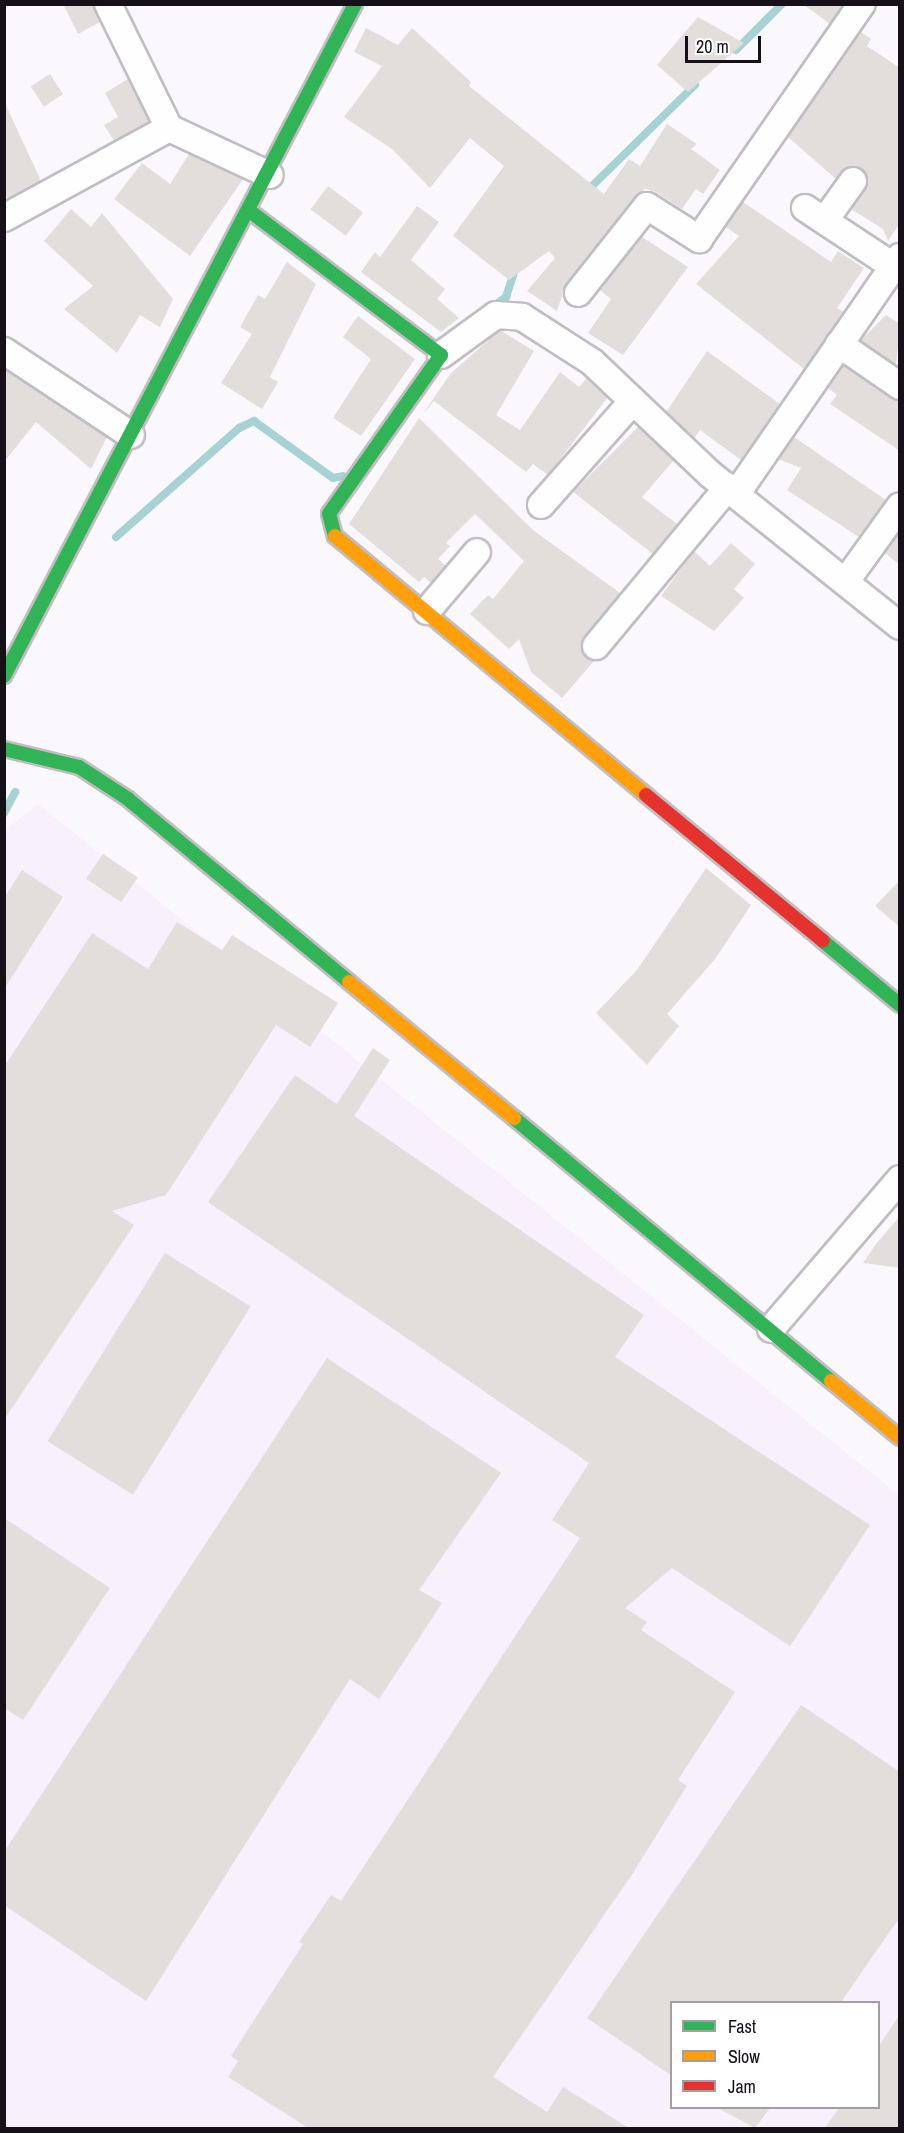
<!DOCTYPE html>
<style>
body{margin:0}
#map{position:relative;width:904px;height:2133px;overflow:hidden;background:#faf8fc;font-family:"Archivo Narrow",sans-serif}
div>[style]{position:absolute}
.built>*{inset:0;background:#f8f0fd}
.stream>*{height:8px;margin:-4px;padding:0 4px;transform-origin:4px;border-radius:4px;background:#a6d2d3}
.building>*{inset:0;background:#e2dedb;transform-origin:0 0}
.roads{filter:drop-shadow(2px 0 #c1bdc3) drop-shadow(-2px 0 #c1bdc3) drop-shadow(0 2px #c1bdc3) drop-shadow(0 -2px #c1bdc3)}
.street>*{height:26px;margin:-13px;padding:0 13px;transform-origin:13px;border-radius:13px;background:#fefeff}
.fast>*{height:14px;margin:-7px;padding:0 7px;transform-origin:7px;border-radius:7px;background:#30b455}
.slow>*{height:14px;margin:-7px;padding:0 7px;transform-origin:7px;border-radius:7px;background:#ff9f0a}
.jam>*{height:14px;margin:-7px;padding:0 7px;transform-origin:7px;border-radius:7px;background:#e5322d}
span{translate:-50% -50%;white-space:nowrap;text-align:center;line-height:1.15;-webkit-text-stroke:6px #fff;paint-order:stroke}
.frame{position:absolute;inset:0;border:6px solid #161019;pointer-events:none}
.legend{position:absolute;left:670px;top:2001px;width:210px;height:108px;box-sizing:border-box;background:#fff;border:2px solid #a29fa3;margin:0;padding:8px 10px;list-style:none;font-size:18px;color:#161019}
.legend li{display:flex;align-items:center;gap:12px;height:30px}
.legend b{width:30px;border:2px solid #a29fa3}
.scale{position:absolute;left:685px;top:36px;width:76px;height:27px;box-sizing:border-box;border:3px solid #161019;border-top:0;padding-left:8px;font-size:18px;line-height:21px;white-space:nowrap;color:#161019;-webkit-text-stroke:4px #fff;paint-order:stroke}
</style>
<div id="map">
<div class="built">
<i style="clip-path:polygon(evenodd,38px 804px,899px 1495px,900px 2128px,5px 2128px,4px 831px,38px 804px,672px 2002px,878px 2002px,878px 2108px,672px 2108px,672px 2002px)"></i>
</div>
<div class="stream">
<i style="left:736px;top:50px;width:65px;rotate:-45deg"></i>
<i style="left:586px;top:192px;width:153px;rotate:-44.5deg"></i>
<i style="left:491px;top:308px;width:19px;rotate:-36deg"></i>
<i style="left:506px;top:297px;width:29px;rotate:-72deg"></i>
<i style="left:116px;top:537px;width:164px;rotate:-41.5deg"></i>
<i style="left:239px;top:428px;width:17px;rotate:-25deg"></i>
<i style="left:254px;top:421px;width:97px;rotate:35.8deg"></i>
<i style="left:333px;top:478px;width:10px;rotate:-11deg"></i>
<i style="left:4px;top:813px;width:24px;rotate:-62deg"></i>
</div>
<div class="building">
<i style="clip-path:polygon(63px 4px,93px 4px,100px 22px,78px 34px)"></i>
<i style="clip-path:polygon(803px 4px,843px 4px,830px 24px)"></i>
<i style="clip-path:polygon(698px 17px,744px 43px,688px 92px,657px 65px)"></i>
<i style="clip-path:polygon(366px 28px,398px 45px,412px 28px,471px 82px,469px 86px,604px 194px,629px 159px,640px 166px,667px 124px,697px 144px,691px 149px,720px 170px,703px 194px,696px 189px,682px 209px,654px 191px,645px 189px,636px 196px,566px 284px,557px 311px,527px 291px,555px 258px,549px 251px,509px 280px,453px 236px,504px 166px,470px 138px,430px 188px,392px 149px,344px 117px,382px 66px,354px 52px)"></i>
<i style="clip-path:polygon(861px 32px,871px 39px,867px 46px,900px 68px,900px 223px,888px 241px,883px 229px,851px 209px,868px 183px,862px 169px,847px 167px,836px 179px,788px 137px)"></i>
<i style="left:50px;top:74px;width:24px;height:23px;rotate:57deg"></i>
<i style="clip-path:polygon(128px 79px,149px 122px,114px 141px,104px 125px,118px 117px,105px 93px)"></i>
<i style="clip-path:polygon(4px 101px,41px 181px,8px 199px,4px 190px)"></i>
<i style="clip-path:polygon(189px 154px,243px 179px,190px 256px,114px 199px,142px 163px,170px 184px)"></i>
<i style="left:328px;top:186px;width:44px;height:29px;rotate:37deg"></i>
<i style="clip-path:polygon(743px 202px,831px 262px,838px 251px,864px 268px,837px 308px,844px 312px,804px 369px,696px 284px,739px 236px,726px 227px)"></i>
<i style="clip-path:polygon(417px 206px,439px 222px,411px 260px,445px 289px,437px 299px,459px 318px,441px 332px,361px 272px,375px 252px,380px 257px)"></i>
<i style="clip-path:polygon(71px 209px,91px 227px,102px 213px,173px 299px,160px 327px,140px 315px,117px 353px,64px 309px,93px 286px,44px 241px)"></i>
<i style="clip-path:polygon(642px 237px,688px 267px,623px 355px,588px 333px,611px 299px,600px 290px)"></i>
<i style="clip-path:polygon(287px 262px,316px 284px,270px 377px,278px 382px,262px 409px,221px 383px,252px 334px,240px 327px,258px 295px,265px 299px)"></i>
<i style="clip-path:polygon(886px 315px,900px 324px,896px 365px,860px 341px)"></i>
<i style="clip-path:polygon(358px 316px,415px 359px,361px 436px,333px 418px,371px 359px,343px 337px)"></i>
<i style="clip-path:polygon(500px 330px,534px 351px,496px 415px,520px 430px,560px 372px,579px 387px,587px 378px,608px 397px,548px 475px,533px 464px,526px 472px,434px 401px,422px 415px,451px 373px)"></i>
<i style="clip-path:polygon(707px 351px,780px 404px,741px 460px,700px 430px,694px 438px,666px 412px)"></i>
<i style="clip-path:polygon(843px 365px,900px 402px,900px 451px,830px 404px,837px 395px,828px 388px)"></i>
<i style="clip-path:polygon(4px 369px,107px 437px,91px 469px,36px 422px,4px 462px)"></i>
<i style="clip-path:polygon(419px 418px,533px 530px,620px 593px,581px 643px,586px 657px,594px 661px,562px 698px,531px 672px,519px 639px,509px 649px,470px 614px,488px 595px,493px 599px,524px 561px,475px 514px,446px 543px,450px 546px,438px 559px,446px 566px,431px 583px,424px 577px,419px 582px,349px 524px)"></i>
<i style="clip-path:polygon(638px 427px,674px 460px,642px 497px,677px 524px,653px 554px,573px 492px)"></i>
<i style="clip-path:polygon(794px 437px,886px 500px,859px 537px,787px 490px,801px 468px,778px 459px)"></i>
<i style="clip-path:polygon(900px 532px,900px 565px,885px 553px)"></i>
<i style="clip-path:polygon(731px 543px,755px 564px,734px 589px,744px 598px,714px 631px,661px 596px,694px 551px,710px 566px)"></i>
<i style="left:103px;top:854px;width:42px;height:30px;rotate:34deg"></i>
<i style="clip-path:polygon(706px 868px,751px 905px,715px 959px,667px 1014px,679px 1026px,647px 1065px,596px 1013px,637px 970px)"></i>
<i style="clip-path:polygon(22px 870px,63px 897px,4px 989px,4px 898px)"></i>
<i style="clip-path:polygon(900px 880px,900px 927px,875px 906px)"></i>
<i style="clip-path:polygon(177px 922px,222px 950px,232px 935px,338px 1003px,310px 1047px,276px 1025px,166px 1195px,112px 1211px,134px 1225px,4px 1420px,4px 1067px,92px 933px,148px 969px)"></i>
<i style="clip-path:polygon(373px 1048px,390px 1060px,354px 1116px,644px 1315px,615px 1357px,870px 1525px,790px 1646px,672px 1568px,625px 1608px,647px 1622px,641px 1630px,735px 1692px,678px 1780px,687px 1786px,633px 1873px,493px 2077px,547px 2112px,563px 2087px,629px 2128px,308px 2128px,228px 2077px,238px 2061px,231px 2056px,303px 1944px,299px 1942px,331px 1895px,341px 1901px,580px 1538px,552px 1520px,589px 1463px,208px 1202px,295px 1075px,337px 1104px)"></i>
<i style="clip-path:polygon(900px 1216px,900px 1268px,863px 1263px,876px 1244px)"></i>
<i style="left:165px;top:1253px;width:101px;height:222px;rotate:32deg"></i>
<i style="clip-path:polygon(327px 1358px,501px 1473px,419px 1590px,442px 1603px,379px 1699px,350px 1679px,146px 2001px,4px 1905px,4px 1852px)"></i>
<i style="clip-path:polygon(4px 1518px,110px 1588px,23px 1720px,4px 1708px)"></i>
<i style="clip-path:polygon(801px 1705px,900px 1772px,900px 1917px,841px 2002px,672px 2002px,672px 2076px,587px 2018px)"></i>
<i style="clip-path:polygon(900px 2014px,900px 2128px,825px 2128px,839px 2108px,879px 2108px,879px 2046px)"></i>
<i style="clip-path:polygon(718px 2108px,770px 2108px,755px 2128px)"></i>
</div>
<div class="roads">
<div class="street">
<i style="left:108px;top:4px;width:138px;rotate:63.8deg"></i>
<i style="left:169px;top:128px;width:111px;rotate:25deg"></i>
<i style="left:805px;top:208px;width:105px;rotate:33.4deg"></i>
<i style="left:4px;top:218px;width:188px;rotate:-28.6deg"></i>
<i style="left:825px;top:220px;width:48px;rotate:-54.3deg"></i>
<i style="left:578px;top:293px;width:111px;rotate:-51.6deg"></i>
<i style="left:647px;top:206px;width:62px;rotate:32.4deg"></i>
<i style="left:699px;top:239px;width:286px;rotate:-55.3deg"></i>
<i style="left:839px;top:344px;width:74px;rotate:34.5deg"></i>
<i style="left:4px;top:351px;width:152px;rotate:33.5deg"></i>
<i style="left:441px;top:355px;width:68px;rotate:-36deg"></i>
<i style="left:496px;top:315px;width:26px;rotate:4deg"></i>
<i style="left:522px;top:317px;width:83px;rotate:32.7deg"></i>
<i style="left:592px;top:362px;width:163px;rotate:43.5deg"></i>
<i style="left:710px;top:474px;width:243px;rotate:38.7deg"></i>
<i style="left:737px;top:493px;width:287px;rotate:-55.4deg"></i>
<i style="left:541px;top:505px;width:139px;rotate:-48.5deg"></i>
<i style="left:846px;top:581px;width:92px;rotate:-54.2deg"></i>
<i style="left:427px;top:611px;width:77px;rotate:-49.7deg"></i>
<i style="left:596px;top:646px;width:207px;rotate:-50.3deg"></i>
<i style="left:771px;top:1329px;width:198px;rotate:-49.3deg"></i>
</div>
<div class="fast">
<i style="left:251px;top:212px;width:238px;rotate:37deg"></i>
<i style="left:441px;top:355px;width:194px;rotate:125.2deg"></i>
<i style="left:329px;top:514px;width:23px;rotate:75deg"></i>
<i style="left:4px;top:676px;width:758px;rotate:-62.42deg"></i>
<i style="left:4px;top:749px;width:77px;rotate:13.5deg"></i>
<i style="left:79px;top:767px;width:59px;rotate:33.1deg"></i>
<i style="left:128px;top:799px;width:287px;rotate:39.6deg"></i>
<i style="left:823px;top:941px;width:100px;rotate:39.7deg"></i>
<i style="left:514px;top:1118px;width:412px;rotate:39.7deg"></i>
</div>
<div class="slow">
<i style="left:335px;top:536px;width:405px;rotate:39.8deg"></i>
<i style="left:349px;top:982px;width:214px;rotate:39.5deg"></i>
<i style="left:831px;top:1381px;width:89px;rotate:39.6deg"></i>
</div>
<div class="jam">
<i style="left:646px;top:795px;width:229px;rotate:39.5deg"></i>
</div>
</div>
<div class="frame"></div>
<ul class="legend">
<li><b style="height:8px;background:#30b455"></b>Fast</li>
<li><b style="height:8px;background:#ff9f0a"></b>Slow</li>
<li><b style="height:8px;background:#e5322d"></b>Jam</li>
</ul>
<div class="scale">20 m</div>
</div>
